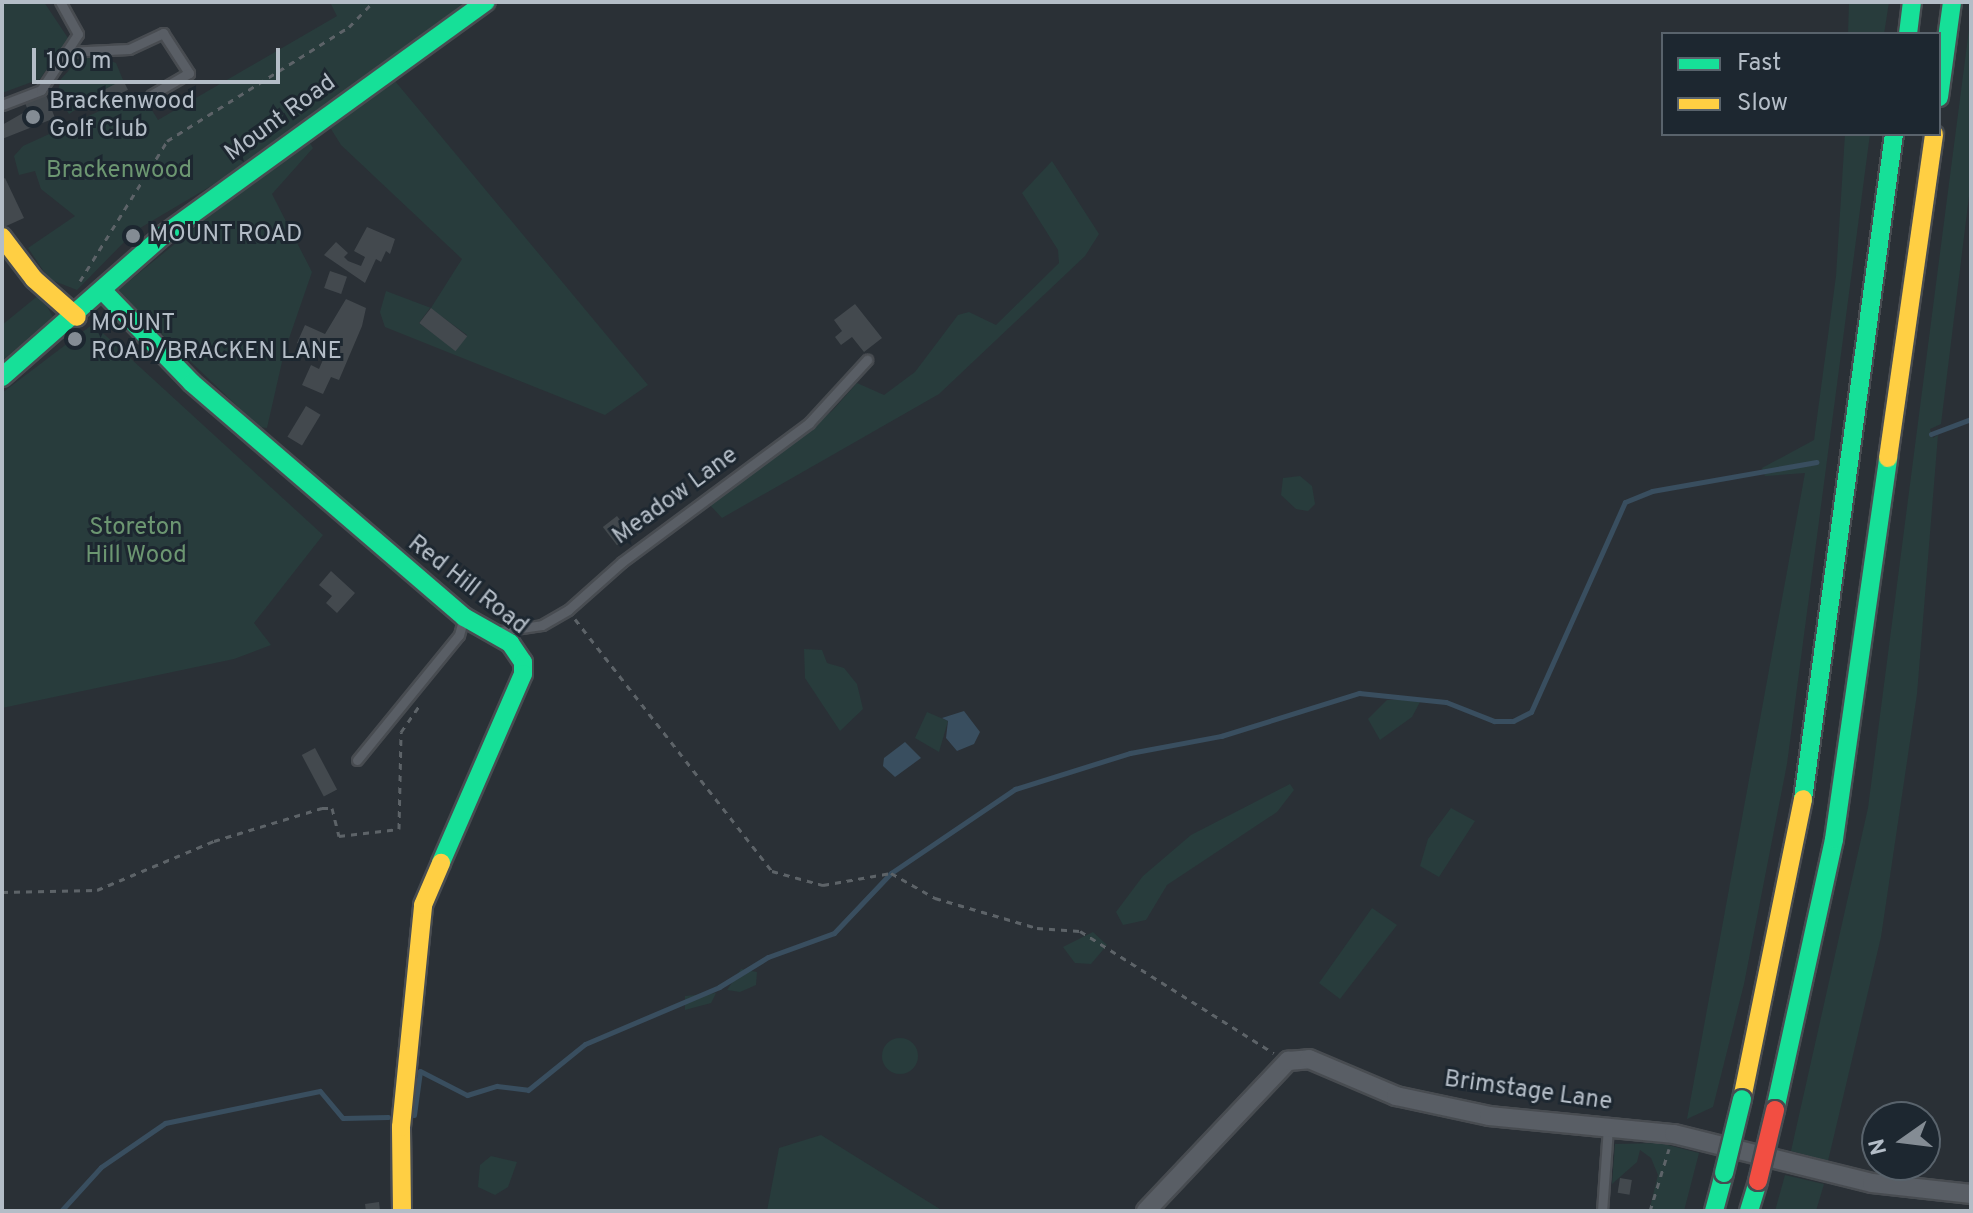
<!DOCTYPE html>
<style>
body{margin:0}
#map{position:relative;width:1973px;height:1213px;overflow:hidden;background:#2a3036;font-family:Overpass,sans-serif}
div>[style]{position:absolute}
.green>*{inset:0;background:#283c3c}
.round{border-radius:50%}
.water>*{inset:0;background:#394e5f}
.stream>*{height:5px;margin:-2.5px;padding:0 2.5px;transform-origin:2.5px;border-radius:2.5px;background:#394e5f}
.building>*{inset:0;background:#43494e;transform-origin:0 0}
.path>*{height:3px;margin-top:-1.5px;transform-origin:0;background:repeating-linear-gradient(90deg,#5d6368 0 6px,transparent 0 12px)}
.roads{filter:drop-shadow(2px 0 #484c51) drop-shadow(-2px 0 #484c51) drop-shadow(0 2px #484c51) drop-shadow(0 -2px #484c51)}
.lane>*{height:9px;margin:-4.5px;padding:0 4.5px;transform-origin:4.5px;border-radius:4.5px;background:#595e65}
.street>*{height:18px;margin:-9px;padding:0 9px;transform-origin:9px;border-radius:9px;background:#595e65}
.fast>*{height:18px;margin:-9px;padding:0 9px;transform-origin:9px;border-radius:9px;background:#16e098}
.slow>*{height:18px;margin:-9px;padding:0 9px;transform-origin:9px;border-radius:9px;background:#ffcf43}
.bridges{filter:drop-shadow(2px 0 #464c51) drop-shadow(-2px 0 #464c51) drop-shadow(0 2px #464c51) drop-shadow(0 -2px #464c51)}
.fast-bridge>*{height:18px;margin:-9px;padding:0 9px;transform-origin:9px;border-radius:9px;background:#16e098}
.jam-bridge>*{height:18px;margin:-9px;padding:0 9px;transform-origin:9px;border-radius:9px;background:#f24e42}
.dots>*{width:22px;height:22px;translate:-50% -50%;box-sizing:border-box;border:4px solid #1d2730;border-radius:50%}
span{translate:-50% -50%;white-space:nowrap;text-align:center;line-height:1.15;-webkit-text-stroke:6px #1d2730;paint-order:stroke}
.poi-label{font-size:24px;color:#b4bdc7}
.left{translate:0 -50%;text-align:left}
.street-label{font-size:24px;color:#b4bdc7}
.park-label{font-size:24px;color:#6c9671}
.frame{position:absolute;inset:0;border:4px solid #b4bdc7;pointer-events:none}
.legend{position:absolute;left:1661px;top:32px;width:280px;height:104px;box-sizing:border-box;background:#1d2730;border:2px solid #59636c;margin:0;padding:10px 14px;list-style:none;font-size:24px;color:#b4bdc7}
.legend li{display:flex;align-items:center;gap:16px;height:40px}
.legend b{width:40px;border:2px solid #59636c}
.north{position:absolute;left:1861px;top:1101px;width:80px;height:80px;box-sizing:border-box;background:#1d2730;border:2px solid #59636c;border-radius:50%;rotate:256deg;font-size:22px;font-weight:700;line-height:32px;text-align:center;color:#b4bdc7}
.north::after{content:'';display:block;margin:auto;width:28px;height:36px;background:#848c94;clip-path:polygon(50% 0,100% 100%,50% 72%,0 100%)}
.scale{position:absolute;left:32px;top:48px;width:248px;height:36px;box-sizing:border-box;border:4px solid #b4bdc7;border-top:0;padding-left:10px;font-size:24px;line-height:28px;white-space:nowrap;color:#b4bdc7;-webkit-text-stroke:6px #1d2730;paint-order:stroke}
</style>
<div id="map">
<div class="green">
<i style="clip-path:polygon(2px 2px,44px 2px,68px 38px,40px 79px,2px 93px)"></i>
<i style="clip-path:polygon(330px 2px,466px 2px,221px 180px,135px 231px,77px 290px,49px 279px,28px 248px,75px 216px,41px 189px,35px 171px,19px 175px,14px 156px,23px 146px,141px 92px,158px 120px,337px 16px)"></i>
<i style="clip-path:polygon(1849px 2px,1889px 2px,1884px 34px,1848px 34px)"></i>
<i style="clip-path:polygon(1971px 14px,1971px 180px,1941px 424px,1930px 429px,1933px 438px,1938px 435px,1917px 694px,1881px 937px,1828px 1161px,1791px 1151px,1868px 808px)"></i>
<i style="clip-path:polygon(98px 56px,116px 63px,123px 80px,69px 114px,57px 94px,61px 79px,79px 59px)"></i>
<i style="clip-path:polygon(evenodd,394px 80px,400px 87px,648px 385px,605px 415px,385px 327px,380px 312px,386px 291px,431px 308px,462px 259px,341px 145px,328px 124px,394px 80px,430px 308px,467px 335px,456px 350px,419px 323px,430px 308px)"></i>
<i style="clip-path:polygon(1845px 134px,1870px 134px,1787px 764px,1744px 984px,1713px 1107px,1687px 1119px,1805px 473px,1765px 476px,1762px 468px,1814px 440px,1836px 276px)"></i>
<i style="clip-path:polygon(306px 137px,313px 148px,272px 194px,312px 272px,284px 353px,267px 428px,259px 427px,117px 291px)"></i>
<i style="clip-path:polygon(1052px 161px,1099px 234px,1085px 256px,939px 394px,722px 518px,709px 504px,832px 411px,857px 383px,884px 395px,915px 372px,958px 315px,969px 312px,996px 325px,1059px 263px,1058px 250px,1022px 193px)"></i>
<i style="clip-path:polygon(40px 294px,53px 317px,2px 361px,2px 325px)"></i>
<i style="clip-path:polygon(93px 324px,323px 535px,254px 623px,271px 645px,234px 659px,2px 708px,2px 393px)"></i>
<i style="clip-path:polygon(1300px 476px,1312px 486px,1315px 504px,1308px 511px,1296px 509px,1281px 495px,1283px 478px)"></i>
<i style="clip-path:polygon(804px 649px,822px 650px,827px 663px,844px 668px,857px 684px,863px 709px,840px 731px,805px 678px)"></i>
<i style="clip-path:polygon(1387px 700px,1421px 700px,1412px 717px,1380px 740px,1368px 719px)"></i>
<i style="clip-path:polygon(927px 712px,948px 721px,939px 752px,915px 738px)"></i>
<i style="clip-path:polygon(1290px 784px,1294px 790px,1277px 812px,1167px 885px,1146px 920px,1123px 925px,1116px 912px,1143px 876px,1191px 835px)"></i>
<i style="clip-path:polygon(1451px 808px,1475px 821px,1439px 877px,1420px 866px,1428px 839px)"></i>
<i style="clip-path:polygon(1372px 908px,1397px 925px,1340px 999px,1319px 983px)"></i>
<i style="clip-path:polygon(1093px 932px,1107px 945px,1091px 964px,1075px 963px,1063px 947px)"></i>
<i style="clip-path:polygon(741px 969px,757px 972px,756px 985px,740px 992px,727px 990px)"></i>
<i style="clip-path:polygon(716px 993px,711px 1003px,685px 1010px,685px 996px)"></i>
<i class="round" style="left:882px;top:1038px;width:36px;height:36px"></i>
<i style="clip-path:polygon(821px 1135px,943px 1211px,767px 1211px,779px 1148px)"></i>
<i style="clip-path:polygon(1660px 1143px,1699px 1153px,1684px 1211px,1649px 1211px,1658px 1175px,1651px 1158px,1640px 1150px,1637px 1162px,1612px 1184px,1615px 1144px)"></i>
<i style="clip-path:polygon(491px 1156px,517px 1162px,508px 1187px,495px 1195px,478px 1187px,480px 1165px)"></i>
<i style="clip-path:polygon(1785px 1175px,1824px 1184px,1816px 1211px,1775px 1211px)"></i>
</div>
<div class="water">
<i style="clip-path:polygon(964px 711px,980px 732px,974px 744px,957px 751px,946px 738px,948px 721px,942px 718px)"></i>
<i style="clip-path:polygon(905px 742px,921px 758px,895px 777px,883px 766px,884px 758px)"></i>
</div>
<div class="stream">
<i style="left:1931px;top:434px;width:43px;rotate:-20.6deg"></i>
<i style="left:414px;top:1115px;width:44px;rotate:-82.2deg"></i>
<i style="left:420px;top:1071px;width:53px;rotate:27.1deg"></i>
<i style="left:467px;top:1095px;width:31px;rotate:-17deg"></i>
<i style="left:497px;top:1086px;width:31px;rotate:7deg"></i>
<i style="left:528px;top:1090px;width:73px;rotate:-38.9deg"></i>
<i style="left:585px;top:1044px;width:146px;rotate:-23deg"></i>
<i style="left:719px;top:987px;width:57px;rotate:-31.5deg"></i>
<i style="left:768px;top:957px;width:70px;rotate:-20deg"></i>
<i style="left:834px;top:933px;width:83px;rotate:-46.5deg"></i>
<i style="left:891px;top:873px;width:150px;rotate:-34.1deg"></i>
<i style="left:1015px;top:789px;width:121px;rotate:-17.4deg"></i>
<i style="left:1130px;top:753px;width:93px;rotate:-10.6deg"></i>
<i style="left:1221px;top:736px;width:145px;rotate:-17.3deg"></i>
<i style="left:1359px;top:693px;width:87px;rotate:5.9deg"></i>
<i style="left:1446px;top:702px;width:52px;rotate:21.6deg"></i>
<i style="left:1494px;top:721px;width:19px"></i>
<i style="left:1513px;top:721px;width:20px;rotate:-27deg"></i>
<i style="left:1531px;top:712px;width:230px;rotate:-65.9deg"></i>
<i style="left:1625px;top:502px;width:29px;rotate:-22deg"></i>
<i style="left:1652px;top:491px;width:167px;rotate:-10deg"></i>
<i style="left:61px;top:1211px;width:59px;rotate:-47.7deg"></i>
<i style="left:101px;top:1167px;width:78px;rotate:-34.5deg"></i>
<i style="left:165px;top:1123px;width:158px;rotate:-11.7deg"></i>
<i style="left:320px;top:1091px;width:35px;rotate:50deg"></i>
<i style="left:343px;top:1118px;width:45px;rotate:-1.3deg"></i>
</div>
<div class="building">
<i style="left:123px;top:80px;width:11px;height:24px;rotate:63deg"></i>
<i style="clip-path:polygon(46px 95px,55px 118px,2px 139px,2px 125px,23px 113px,30px 115px,25px 103px)"></i>
<i style="clip-path:polygon(5px 178px,24px 218px,4px 227px,2px 180px)"></i>
<i style="clip-path:polygon(367px 227px,395px 239px,390px 254px,386px 251px,381px 262px,376px 259px,365px 283px,324px 255px,336px 242px,348px 253px,344px 257px,348px 261px,361px 266px,365px 257px,354px 251px)"></i>
<i style="left:330px;top:271px;width:18px;height:18px;rotate:19deg"></i>
<i style="clip-path:polygon(346px 299px,366px 308px,362px 326px,339px 380px,331px 377px,323px 394px,302px 385px,311px 365px,319px 369px,325px 355px,297px 343px,305px 325px,325px 334px)"></i>
<i style="clip-path:polygon(855px 304px,882px 338px,864px 352px,852px 337px,841px 345px,835px 337px,842px 331px,834px 320px)"></i>
<i style="left:431px;top:308px;width:46px;height:19px;rotate:38deg"></i>
<i style="left:306px;top:406px;width:17px;height:36px;rotate:31deg"></i>
<i style="left:617px;top:516px;width:23px;height:18px;rotate:52deg"></i>
<i style="clip-path:polygon(331px 571px,355px 593px,337px 613px,326px 603px,332px 596px,319px 585px)"></i>
<i style="left:315px;top:748px;width:47px;height:15px;rotate:62deg"></i>
<i style="left:1620px;top:1178px;width:12px;height:15px;rotate:9deg"></i>
<i style="clip-path:polygon(379px 1202px,380px 1211px,366px 1211px,365px 1204px)"></i>
</div>
<div class="path">
<i style="left:80px;top:281px;width:165px;rotate:-58.1deg"></i>
<i style="left:167px;top:141px;width:215px;rotate:-32.1deg"></i>
<i style="left:349px;top:27px;width:35px;rotate:-46deg"></i>
<i style="left:575px;top:619px;width:320px;rotate:52deg"></i>
<i style="left:772px;top:871px;width:53px;rotate:15.4deg"></i>
<i style="left:823px;top:885px;width:69px;rotate:-10deg"></i>
<i style="left:891px;top:873px;width:51px;rotate:29.6deg"></i>
<i style="left:935px;top:898px;width:106px;rotate:16.4deg"></i>
<i style="left:1037px;top:928px;width:43px;rotate:4deg"></i>
<i style="left:1080px;top:931px;width:229px;rotate:32.2deg"></i>
<i style="left:2px;top:892px;width:95px;rotate:-1.2deg"></i>
<i style="left:97px;top:890px;width:127px;rotate:-22.7deg"></i>
<i style="left:214px;top:841px;width:113px;rotate:-17deg"></i>
<i style="left:322px;top:808px;width:10px"></i>
<i style="left:332px;top:808px;width:29px;rotate:76deg"></i>
<i style="left:339px;top:836px;width:60px;rotate:-6.7deg"></i>
<i style="left:399px;top:829px;width:97px;rotate:-88.8deg"></i>
<i style="left:401px;top:732px;width:33px;rotate:-55deg"></i>
<i style="left:1650px;top:1211px;width:65px;rotate:-73deg"></i>
</div>
<div class="roads">
<div class="lane">
<i style="left:66px;top:52px;width:63px;rotate:-2.7deg"></i>
<i style="left:129px;top:49px;width:38px;rotate:-25deg"></i>
<i style="left:163px;top:33px;width:48px;rotate:57deg"></i>
<i style="left:189px;top:73px;width:44px;rotate:149.9deg"></i>
<i style="left:2px;top:105px;width:42px;rotate:-21deg"></i>
<i style="left:41px;top:90px;width:67px;rotate:-56.5deg"></i>
<i style="left:78px;top:34px;width:37px;rotate:-119deg"></i>
<i style="left:501px;top:631px;width:41px;rotate:-8.3deg"></i>
<i style="left:542px;top:625px;width:30px;rotate:-30deg"></i>
<i style="left:568px;top:610px;width:72px;rotate:-41.6deg"></i>
<i style="left:622px;top:562px;width:233px;rotate:-36.6deg"></i>
<i style="left:809px;top:423px;width:86px;rotate:-47.4deg"></i>
<i style="left:357px;top:760px;width:161px;rotate:-50.8deg"></i>
<i style="left:459px;top:635px;width:16px;rotate:-75deg"></i>
<i style="left:1602px;top:1211px;width:84px;rotate:-85.9deg"></i>
</div>
<div class="street">
<i style="left:1146px;top:1211px;width:207px;rotate:-46.6deg"></i>
<i style="left:1288px;top:1061px;width:21px;rotate:-5deg"></i>
<i style="left:1309px;top:1059px;width:95px;rotate:23deg"></i>
<i style="left:1396px;top:1096px;width:95px;rotate:12.1deg"></i>
<i style="left:1489px;top:1116px;width:186px;rotate:5.6deg"></i>
<i style="left:1674px;top:1134px;width:204px;rotate:13.9deg"></i>
<i style="left:1872px;top:1183px;width:100px;rotate:6.3deg"></i>
</div>
<div class="fast">
<i style="left:1908px;top:34px;width:32px;rotate:-83deg"></i>
<i style="left:1939px;top:97px;width:96px;rotate:-82.2deg"></i>
<i style="left:103px;top:291px;width:128px;rotate:45.9deg"></i>
<i style="left:192px;top:383px;width:359px;rotate:40.7deg"></i>
<i style="left:464px;top:617px;width:53px;rotate:29.5deg"></i>
<i style="left:510px;top:643px;width:23px;rotate:56deg"></i>
<i style="left:523px;top:662px;width:12px;rotate:90deg"></i>
<i style="left:523px;top:674px;width:206px;rotate:113.5deg"></i>
<i style="left:2px;top:377px;width:217px;rotate:-41.3deg"></i>
<i style="left:165px;top:234px;width:396px;rotate:-35.9deg"></i>
<i style="left:1803px;top:799px;width:671px;rotate:-82.21deg"></i>
<i style="left:1775px;top:1110px;width:277px;rotate:-77.7deg"></i>
<i style="left:1834px;top:839px;width:385px;rotate:-81.9deg"></i>
<i style="left:1714px;top:1211px;width:39px;rotate:-75deg"></i>
<i style="left:1749px;top:1211px;width:31px;rotate:-73deg"></i>
</div>
<div class="slow">
<i style="left:2px;top:237px;width:53px;rotate:52.7deg"></i>
<i style="left:34px;top:279px;width:57px;rotate:41.5deg"></i>
<i style="left:1888px;top:458px;width:327px;rotate:-81.9deg"></i>
<i style="left:1742px;top:1099px;width:306px;rotate:-78.5deg"></i>
<i style="left:402px;top:1211px;width:84px;rotate:-90.7deg"></i>
<i style="left:401px;top:1127px;width:223px;rotate:-84.3deg"></i>
<i style="left:423px;top:905px;width:46px;rotate:-66.8deg"></i>
</div>
</div>
<div class="bridges">
<div class="fast-bridge">
<i style="left:1724px;top:1173px;width:76px;rotate:-76.3deg"></i>
</div>
<div class="jam-bridge">
<i style="left:1758px;top:1181px;width:73px;rotate:-76.5deg"></i>
</div>
</div>
<div class="dots">
<i style="left:33px;top:117px;background:#848c94"></i>
<i style="left:133px;top:236px;background:#848c94"></i>
<i style="left:75px;top:339px;background:#848c94"></i>
</div>
<div class="poi-label">
<span class="left" style="left:49px;top:117px">Brackenwood<br>Golf Club</span>
<span class="left" style="left:149px;top:236px">MOUNT ROAD</span>
<span class="left" style="left:91px;top:339px">MOUNT<br>ROAD/BRACKEN LANE</span>
</div>
<div class="street-label">
<span style="left:281px;top:119px;rotate:-36deg">Mount Road</span>
<span style="left:676px;top:497px;rotate:-36deg">Meadow Lane</span>
<span style="left:467px;top:586px;rotate:38deg">Red Hill Road</span>
<span style="left:1528px;top:1092px;rotate:8deg">Brimstage Lane</span>
</div>
<div class="park-label">
<span style="left:119px;top:172px">Brackenwood</span>
<span style="left:136px;top:543px">Storeton<br>Hill Wood</span>
</div>
<div class="frame"></div>
<ul class="legend">
<li><b style="height:10px;background:#16e098"></b>Fast</li>
<li><b style="height:10px;background:#ffcf43"></b>Slow</li>
</ul>
<div class="north">N</div>
<div class="scale">100 m</div>
</div>
